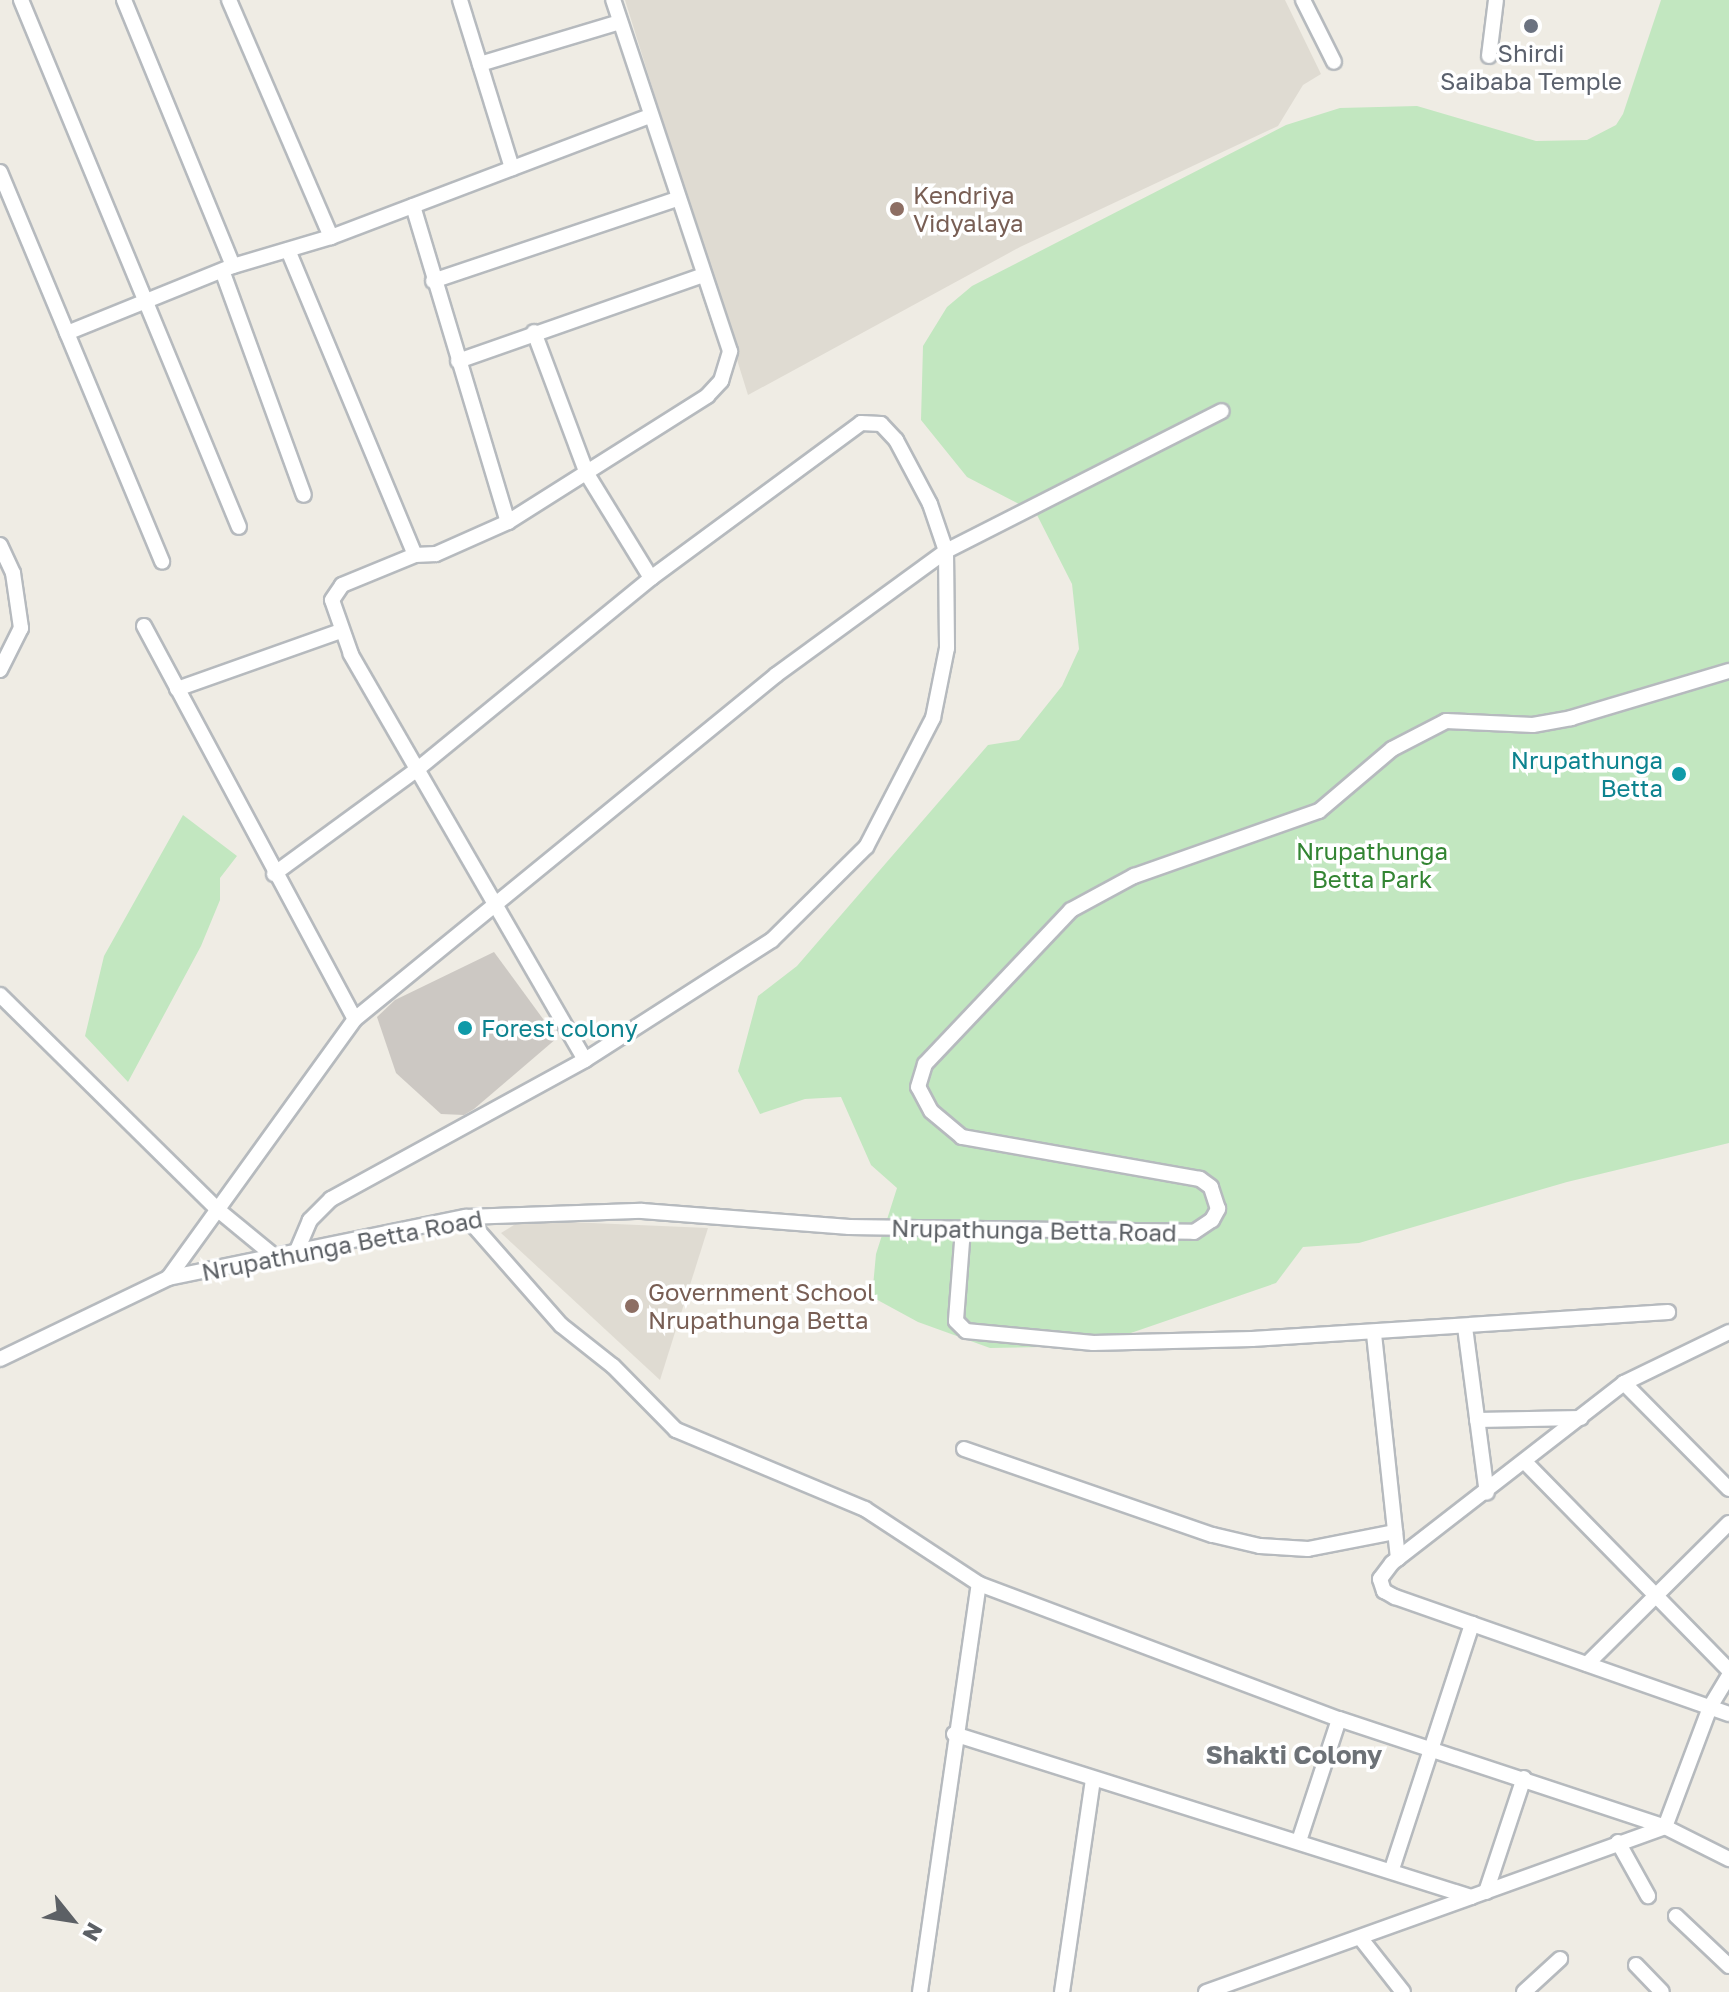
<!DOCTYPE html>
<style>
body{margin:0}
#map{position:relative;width:1729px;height:1992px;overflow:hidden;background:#efece4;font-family:"Golos Text",sans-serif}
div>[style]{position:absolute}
.education>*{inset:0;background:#dfdbd2}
.green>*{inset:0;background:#c2e7c0}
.building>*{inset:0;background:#ccc8c3}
.roads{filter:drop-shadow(2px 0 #b6babe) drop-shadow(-2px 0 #b6babe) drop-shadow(0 2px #b6babe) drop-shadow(0 -2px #b6babe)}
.street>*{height:14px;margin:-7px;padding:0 7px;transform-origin:7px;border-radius:7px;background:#fff}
.dots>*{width:22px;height:22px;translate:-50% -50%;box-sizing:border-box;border:4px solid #fff;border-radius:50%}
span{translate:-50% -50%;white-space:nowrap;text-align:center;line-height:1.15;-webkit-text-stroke:7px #fff;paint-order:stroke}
.worship-label{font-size:24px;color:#5b616d}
.education-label{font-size:24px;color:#785e54}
.left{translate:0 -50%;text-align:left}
.culture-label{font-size:24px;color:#0d838f}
.right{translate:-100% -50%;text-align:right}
.park-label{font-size:24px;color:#338533}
.street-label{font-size:24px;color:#5c6065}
.neighbourhood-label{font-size:26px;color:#6d7277;font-weight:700}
.north{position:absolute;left:32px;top:1880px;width:80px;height:80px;-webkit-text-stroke:6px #fff;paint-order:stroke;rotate:120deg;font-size:22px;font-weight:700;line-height:32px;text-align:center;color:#5c6065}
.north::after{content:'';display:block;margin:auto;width:28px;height:36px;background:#5c6065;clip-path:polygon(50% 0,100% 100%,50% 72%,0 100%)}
</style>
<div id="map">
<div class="education">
<i style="clip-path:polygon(625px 0,1285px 0,1321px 74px,1303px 85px,1278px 126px,1020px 247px,748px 395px)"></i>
<i style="clip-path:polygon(522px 1220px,708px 1228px,660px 1380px,501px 1233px)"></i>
</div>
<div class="green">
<i style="clip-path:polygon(1661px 0,1729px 0,1729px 1143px,1567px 1182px,1359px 1243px,1303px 1247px,1276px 1283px,1093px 1346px,990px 1348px,918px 1322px,872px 1297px,876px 1254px,897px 1188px,871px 1165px,841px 1097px,805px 1099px,760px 1114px,738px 1071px,758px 996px,797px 966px,988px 745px,1019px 740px,1062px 686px,1079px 649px,1072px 584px,1036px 513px,967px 477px,921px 420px,923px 346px,947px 307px,972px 286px,1286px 125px,1340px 108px,1417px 106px,1536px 141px,1587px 140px,1616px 125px,1623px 114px)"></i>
<i style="clip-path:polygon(183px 815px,237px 856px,220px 878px,220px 900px,201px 946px,128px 1082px,85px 1036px,104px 956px)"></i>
</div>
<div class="building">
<i style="clip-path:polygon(494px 952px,557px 1038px,474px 1109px,464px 1115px,441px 1114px,396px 1073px,377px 1017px,395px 1000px)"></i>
</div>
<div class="roads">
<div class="street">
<i style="left:21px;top:0;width:570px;rotate:67.53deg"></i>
<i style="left:124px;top:0;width:287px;rotate:67.7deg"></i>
<i style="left:229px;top:0;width:258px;rotate:66.7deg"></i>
<i style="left:460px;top:0;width:176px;rotate:72.8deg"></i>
<i style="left:1303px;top:0;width:69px;rotate:63.4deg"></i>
<i style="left:1489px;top:56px;width:56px;rotate:-82.9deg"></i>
<i style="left:480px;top:64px;width:146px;rotate:-16.7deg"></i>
<i style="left:0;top:172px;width:422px;rotate:67.4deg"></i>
<i style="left:413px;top:206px;width:330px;rotate:73.3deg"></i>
<i style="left:288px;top:250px;width:330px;rotate:67.4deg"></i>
<i style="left:223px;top:273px;width:236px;rotate:70deg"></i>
<i style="left:433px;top:281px;width:257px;rotate:-18.6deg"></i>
<i style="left:534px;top:332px;width:152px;rotate:69.5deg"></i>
<i style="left:587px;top:474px;width:122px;rotate:58.4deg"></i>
<i style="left:67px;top:333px;width:179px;rotate:-22deg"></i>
<i style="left:233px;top:266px;width:102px;rotate:-16.5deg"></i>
<i style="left:331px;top:237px;width:341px;rotate:-20.8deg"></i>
<i style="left:458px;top:361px;width:257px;rotate:-19.3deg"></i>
<i style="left:0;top:545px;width:31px;rotate:65deg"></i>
<i style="left:13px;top:573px;width:56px;rotate:81.7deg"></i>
<i style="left:21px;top:628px;width:47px;rotate:116.6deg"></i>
<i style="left:144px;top:626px;width:446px;rotate:61.8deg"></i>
<i style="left:355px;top:1019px;width:319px;rotate:125.8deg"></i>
<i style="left:177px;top:689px;width:174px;rotate:-19.5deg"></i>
<i style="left:274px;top:874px;width:180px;rotate:-36.2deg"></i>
<i style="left:419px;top:768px;width:300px;rotate:-39.3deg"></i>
<i style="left:651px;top:578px;width:261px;rotate:-36.4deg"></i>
<i style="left:861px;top:423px;width:20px;rotate:3deg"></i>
<i style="left:881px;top:424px;width:22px;rotate:47deg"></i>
<i style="left:896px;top:440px;width:72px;rotate:62deg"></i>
<i style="left:930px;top:504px;width:50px;rotate:71.2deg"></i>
<i style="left:946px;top:551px;width:97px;rotate:89.4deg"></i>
<i style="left:947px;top:648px;width:71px;rotate:101.3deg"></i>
<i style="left:933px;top:718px;width:145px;rotate:117.4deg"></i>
<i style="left:866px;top:847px;width:132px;rotate:135.3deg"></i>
<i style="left:772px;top:940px;width:222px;rotate:147.3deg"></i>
<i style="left:585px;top:1060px;width:290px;rotate:151.3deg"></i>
<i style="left:331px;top:1199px;width:30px;rotate:135deg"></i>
<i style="left:310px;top:1220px;width:34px;rotate:113deg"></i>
<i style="left:0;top:995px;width:305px;rotate:44.6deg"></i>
<i style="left:217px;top:1209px;width:74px;rotate:39.5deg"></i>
<i style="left:355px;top:1019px;width:544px;rotate:-39.25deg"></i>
<i style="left:776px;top:675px;width:210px;rotate:-36.1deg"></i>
<i style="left:946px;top:551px;width:309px;rotate:-26.9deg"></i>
<i style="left:585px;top:1060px;width:469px;rotate:-120deg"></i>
<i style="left:351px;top:654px;width:57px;rotate:-109.4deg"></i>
<i style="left:332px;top:600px;width:18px;rotate:-56deg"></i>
<i style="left:342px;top:585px;width:79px;rotate:-22.3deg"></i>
<i style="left:415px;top:555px;width:21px;rotate:-3deg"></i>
<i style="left:436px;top:554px;width:79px;rotate:-24deg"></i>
<i style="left:508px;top:522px;width:236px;rotate:-32.3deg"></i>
<i style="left:707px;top:396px;width:21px;rotate:-47deg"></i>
<i style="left:721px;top:381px;width:31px;rotate:-73deg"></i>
<i style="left:730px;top:351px;width:370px;rotate:-108.4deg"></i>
<i style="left:466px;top:1217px;width:144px;rotate:48.7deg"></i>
<i style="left:561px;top:1325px;width:66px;rotate:38.3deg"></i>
<i style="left:613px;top:1366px;width:90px;rotate:45.5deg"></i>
<i style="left:676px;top:1430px;width:205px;rotate:22.7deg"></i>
<i style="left:865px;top:1509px;width:136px;rotate:33.3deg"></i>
<i style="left:979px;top:1584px;width:384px;rotate:20.6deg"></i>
<i style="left:1339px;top:1719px;width:343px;rotate:18.3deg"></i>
<i style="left:1665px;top:1827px;width:72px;rotate:26.6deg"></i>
<i style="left:963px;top:1229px;width:92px;rotate:94.4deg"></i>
<i style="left:956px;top:1321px;width:14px;rotate:45deg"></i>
<i style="left:966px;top:1331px;width:128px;rotate:5.4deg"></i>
<i style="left:1093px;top:1343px;width:159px;rotate:-1.4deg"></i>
<i style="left:1252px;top:1339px;width:417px;rotate:-3.7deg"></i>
<i style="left:1465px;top:1327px;width:167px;rotate:82.5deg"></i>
<i style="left:1729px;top:1332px;width:117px;rotate:154.1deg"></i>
<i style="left:1624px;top:1383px;width:294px;rotate:142.2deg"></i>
<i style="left:1392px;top:1563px;width:20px;rotate:127deg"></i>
<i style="left:1380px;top:1579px;width:13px;rotate:72deg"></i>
<i style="left:1384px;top:1591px;width:13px;rotate:29deg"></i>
<i style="left:1395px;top:1597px;width:354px;rotate:19.3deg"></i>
<i style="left:1374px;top:1334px;width:226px;rotate:83.9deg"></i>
<i style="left:0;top:1359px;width:187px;rotate:-25.7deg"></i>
<i style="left:168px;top:1278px;width:304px;rotate:-11.6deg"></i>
<i style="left:466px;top:1217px;width:176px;rotate:-2deg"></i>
<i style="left:642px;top:1211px;width:208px;rotate:4.4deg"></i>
<i style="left:849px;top:1227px;width:345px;rotate:0.8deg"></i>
<i style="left:1194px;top:1232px;width:22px;rotate:-34deg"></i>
<i style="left:1212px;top:1220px;width:13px;rotate:-61deg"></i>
<i style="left:1218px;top:1209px;width:23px;rotate:-108deg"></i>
<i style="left:1211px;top:1187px;width:14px;rotate:-144deg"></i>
<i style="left:1200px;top:1179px;width:242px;rotate:-170deg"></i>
<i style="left:962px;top:1137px;width:40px;rotate:-140deg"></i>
<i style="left:931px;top:1111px;width:27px;rotate:-118deg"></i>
<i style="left:918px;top:1087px;width:24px;rotate:-73deg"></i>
<i style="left:925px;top:1064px;width:212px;rotate:-46.5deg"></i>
<i style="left:1071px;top:910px;width:72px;rotate:-28.4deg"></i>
<i style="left:1134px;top:876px;width:196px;rotate:-19.4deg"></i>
<i style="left:1319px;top:811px;width:96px;rotate:-40.3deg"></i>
<i style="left:1392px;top:749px;width:61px;rotate:-27.4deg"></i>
<i style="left:1446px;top:721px;width:87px;rotate:2.6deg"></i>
<i style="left:1533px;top:725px;width:39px;rotate:-10deg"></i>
<i style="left:1571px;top:718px;width:165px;rotate:-16.6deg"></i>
<i style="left:1624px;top:1383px;width:149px;rotate:45.3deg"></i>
<i style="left:1477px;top:1420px;width:104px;rotate:-1.1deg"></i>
<i style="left:964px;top:1449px;width:263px;rotate:19.1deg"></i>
<i style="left:1213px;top:1535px;width:48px;rotate:13.2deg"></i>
<i style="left:1260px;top:1546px;width:48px;rotate:3.6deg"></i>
<i style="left:1308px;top:1549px;width:89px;rotate:-11.1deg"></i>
<i style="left:1525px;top:1462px;width:291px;rotate:45.6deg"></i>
<i style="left:1587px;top:1664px;width:200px;rotate:-44.8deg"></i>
<i style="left:954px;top:1734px;width:542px;rotate:17.5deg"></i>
<i style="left:1471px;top:1897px;width:206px;rotate:-19.8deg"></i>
<i style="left:1665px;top:1827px;width:128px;rotate:-69.4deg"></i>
<i style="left:1710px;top:1707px;width:37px;rotate:-59deg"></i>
<i style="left:1299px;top:1841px;width:128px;rotate:-71.8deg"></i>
<i style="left:1618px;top:1842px;width:62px;rotate:60.9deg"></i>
<i style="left:1392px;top:1869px;width:258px;rotate:-71.9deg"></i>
<i style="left:1486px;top:1892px;width:120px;rotate:-71.6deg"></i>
<i style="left:1676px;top:1916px;width:73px;rotate:43.3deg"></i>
<i style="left:1362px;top:1940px;width:66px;rotate:51.7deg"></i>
<i style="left:1636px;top:1965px;width:37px;rotate:46deg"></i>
<i style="left:920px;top:1992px;width:412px;rotate:-81.8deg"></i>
<i style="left:1062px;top:1992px;width:215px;rotate:-81.7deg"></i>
<i style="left:1206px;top:1992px;width:282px;rotate:-19.7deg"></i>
<i style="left:1524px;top:1992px;width:49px;rotate:-42.5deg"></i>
</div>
</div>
<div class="dots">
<i style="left:1531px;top:26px;background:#6b7280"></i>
<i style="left:897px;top:209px;background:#8d6e63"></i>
<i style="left:1679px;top:774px;background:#0f9aa8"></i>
<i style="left:465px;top:1028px;background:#0f9aa8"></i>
<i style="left:632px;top:1306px;background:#8d6e63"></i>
</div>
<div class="worship-label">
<span style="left:1531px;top:67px">Shirdi<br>Saibaba Temple</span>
</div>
<div class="education-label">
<span class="left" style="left:913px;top:209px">Kendriya<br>Vidyalaya</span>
<span class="left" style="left:648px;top:1306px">Government School<br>Nrupathunga Betta</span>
</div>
<div class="culture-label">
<span class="right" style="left:1663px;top:774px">Nrupathunga<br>Betta</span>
<span class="left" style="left:481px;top:1028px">Forest colony</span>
</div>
<div class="park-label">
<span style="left:1372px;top:865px">Nrupathunga<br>Betta Park</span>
</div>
<div class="street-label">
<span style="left:1034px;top:1230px;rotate:1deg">Nrupathunga Betta Road</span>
<span style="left:342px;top:1245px;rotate:-11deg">Nrupathunga Betta Road</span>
</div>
<div class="neighbourhood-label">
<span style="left:1294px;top:1755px">Shakti Colony</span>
</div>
<div class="north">N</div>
</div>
